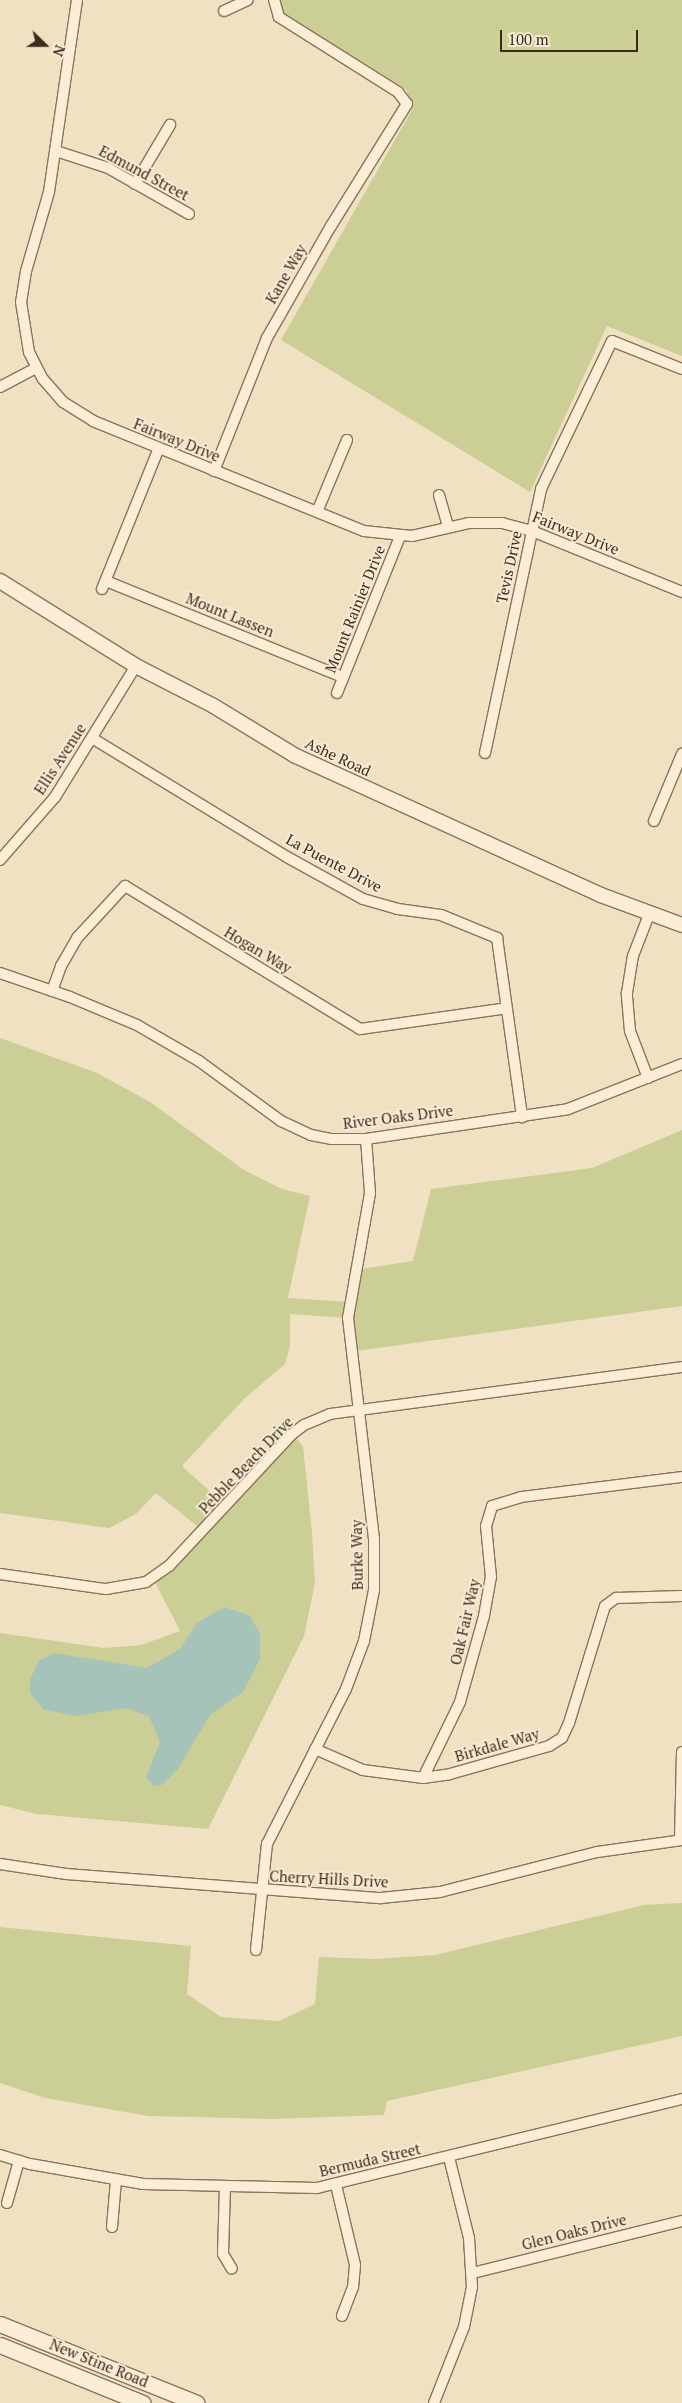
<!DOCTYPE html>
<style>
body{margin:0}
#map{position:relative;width:682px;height:2403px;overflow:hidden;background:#f0e1c3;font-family:"PT Serif",serif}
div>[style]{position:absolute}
.green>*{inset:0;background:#cbcf96}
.water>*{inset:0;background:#a6c3b9}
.roads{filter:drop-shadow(1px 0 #8c7259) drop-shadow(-1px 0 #8c7259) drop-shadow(0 1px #8c7259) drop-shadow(0 -1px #8c7259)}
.minor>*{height:10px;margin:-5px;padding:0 5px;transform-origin:5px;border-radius:5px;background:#faeed7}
.tertiary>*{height:14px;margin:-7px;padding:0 7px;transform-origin:7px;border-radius:7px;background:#faeed7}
.secondary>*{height:15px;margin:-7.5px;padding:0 7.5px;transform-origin:7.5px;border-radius:7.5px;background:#faeed7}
span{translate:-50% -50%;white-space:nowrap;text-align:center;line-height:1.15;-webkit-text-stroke:4px #f7ebd3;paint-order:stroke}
.street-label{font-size:15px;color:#3b2b1e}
.north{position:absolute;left:20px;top:20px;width:50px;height:50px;-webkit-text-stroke:4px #f7ebd3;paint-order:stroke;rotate:112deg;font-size:14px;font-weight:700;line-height:20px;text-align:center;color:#3b2b1e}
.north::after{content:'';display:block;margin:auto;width:18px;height:22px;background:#3b2b1e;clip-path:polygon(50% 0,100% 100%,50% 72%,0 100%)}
.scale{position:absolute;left:500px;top:30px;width:138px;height:22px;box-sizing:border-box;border:2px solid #3b2b1e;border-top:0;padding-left:6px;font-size:15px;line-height:18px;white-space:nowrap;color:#3b2b1e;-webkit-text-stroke:4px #f7ebd3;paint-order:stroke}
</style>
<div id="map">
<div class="green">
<i style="clip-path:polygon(280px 0,682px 0,682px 356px,607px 326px,530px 492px,281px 340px,413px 108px,406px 89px,284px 14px)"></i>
<i style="clip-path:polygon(0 1038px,97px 1073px,150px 1102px,244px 1170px,282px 1189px,310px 1196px,288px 1298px,349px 1302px,354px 1270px,413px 1261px,431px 1189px,592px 1168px,682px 1130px,682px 1306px,349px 1352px,347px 1318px,290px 1314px,290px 1346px,285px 1364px,244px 1399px,182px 1466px,225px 1505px,292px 1434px,303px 1446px,312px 1532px,315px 1583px,304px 1636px,208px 1829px,37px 1814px,0 1805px,0 1633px,104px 1648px,141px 1645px,180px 1631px,153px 1578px,203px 1531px,156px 1493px,136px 1514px,109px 1528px,0 1513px)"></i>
<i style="clip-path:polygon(682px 1903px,682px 2036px,387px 2101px,384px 2115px,273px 2119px,148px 2116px,45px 2098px,0 2083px,0 1927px,191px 1946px,187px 1994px,221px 2017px,279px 2021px,315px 2004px,319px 1957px,375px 1959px,435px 1955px,644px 1905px)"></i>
</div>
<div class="water">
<i style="clip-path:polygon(224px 1607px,249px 1615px,260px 1633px,260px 1659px,243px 1692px,210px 1715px,178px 1769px,162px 1785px,154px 1786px,146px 1777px,160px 1742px,149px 1717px,127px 1708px,76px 1716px,44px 1710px,30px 1693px,30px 1679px,39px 1661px,54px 1653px,147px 1668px,180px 1649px,197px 1623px)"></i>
</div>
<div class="roads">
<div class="minor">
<i style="left:77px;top:0;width:194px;rotate:98.3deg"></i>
<i style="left:49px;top:192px;width:82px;rotate:106.2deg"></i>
<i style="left:26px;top:271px;width:31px;rotate:99deg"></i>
<i style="left:21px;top:302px;width:51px;rotate:80.9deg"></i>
<i style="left:29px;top:352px;width:30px;rotate:63deg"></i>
<i style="left:43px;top:379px;width:30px;rotate:49deg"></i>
<i style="left:63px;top:402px;width:36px;rotate:32deg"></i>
<i style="left:93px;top:421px;width:292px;rotate:22.1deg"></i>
<i style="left:364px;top:531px;width:48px;rotate:5.9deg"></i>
<i style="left:412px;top:536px;width:58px;rotate:-12.8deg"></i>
<i style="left:469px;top:523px;width:33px"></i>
<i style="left:502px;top:523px;width:31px;rotate:15deg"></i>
<i style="left:532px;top:531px;width:162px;rotate:22.1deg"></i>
<i style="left:224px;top:11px;width:26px;rotate:-25deg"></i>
<i style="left:56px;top:151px;width:55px;rotate:18.1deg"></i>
<i style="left:108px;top:168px;width:93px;rotate:29.6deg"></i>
<i style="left:135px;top:184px;width:69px;rotate:-59.3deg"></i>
<i style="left:0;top:387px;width:41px;rotate:-27.8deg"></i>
<i style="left:214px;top:471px;width:143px;rotate:-68.3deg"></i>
<i style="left:267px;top:338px;width:129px;rotate:-60.3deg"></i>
<i style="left:331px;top:226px;width:144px;rotate:-58.1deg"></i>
<i style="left:407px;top:104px;width:15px;rotate:-127deg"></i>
<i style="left:398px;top:92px;width:141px;rotate:-147.8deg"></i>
<i style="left:279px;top:17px;width:18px;rotate:-106deg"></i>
<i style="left:439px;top:495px;width:33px;rotate:74deg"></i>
<i style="left:317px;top:512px;width:78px;rotate:-67.4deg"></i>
<i style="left:106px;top:581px;width:256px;rotate:22.1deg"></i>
<i style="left:102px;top:589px;width:152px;rotate:-68deg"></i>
<i style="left:337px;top:693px;width:169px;rotate:-68.1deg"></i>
<i style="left:92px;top:738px;width:228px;rotate:31.4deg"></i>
<i style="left:287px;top:857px;width:87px;rotate:28.9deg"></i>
<i style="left:363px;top:899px;width:36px;rotate:16deg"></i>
<i style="left:398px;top:909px;width:43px;rotate:7.9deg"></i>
<i style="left:441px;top:915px;width:61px;rotate:22.3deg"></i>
<i style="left:497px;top:938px;width:181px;rotate:82deg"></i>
<i style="left:485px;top:753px;width:270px;rotate:-78deg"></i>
<i style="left:541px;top:489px;width:164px;rotate:-64.4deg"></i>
<i style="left:612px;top:341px;width:75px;rotate:21.8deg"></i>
<i style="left:654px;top:821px;width:73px;rotate:-67.3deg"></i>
<i style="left:0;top:860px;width:84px;rotate:-48.9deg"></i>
<i style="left:55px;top:797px;width:154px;rotate:-58.3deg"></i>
<i style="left:0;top:973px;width:74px;rotate:18.9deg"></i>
<i style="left:70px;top:997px;width:73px;rotate:22.7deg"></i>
<i style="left:137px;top:1025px;width:72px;rotate:30.1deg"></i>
<i style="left:199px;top:1061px;width:102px;rotate:36.2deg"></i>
<i style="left:281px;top:1121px;width:33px;rotate:25deg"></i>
<i style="left:311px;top:1135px;width:20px;rotate:11deg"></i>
<i style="left:331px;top:1139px;width:35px"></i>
<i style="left:366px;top:1139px;width:204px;rotate:-8.4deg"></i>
<i style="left:568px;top:1109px;width:123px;rotate:-21.5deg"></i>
<i style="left:52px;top:991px;width:27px;rotate:-70deg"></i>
<i style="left:61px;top:966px;width:32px;rotate:-60deg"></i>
<i style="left:77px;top:938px;width:71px;rotate:-47.3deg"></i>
<i style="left:125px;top:886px;width:275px;rotate:31.3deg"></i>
<i style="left:360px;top:1029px;width:148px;rotate:-8.1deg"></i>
<i style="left:648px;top:1078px;width:50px;rotate:-111deg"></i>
<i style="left:630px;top:1031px;width:38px;rotate:-95deg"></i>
<i style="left:627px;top:993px;width:37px;rotate:-81deg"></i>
<i style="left:633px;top:956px;width:47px;rotate:-68.9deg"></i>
<i style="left:0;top:1574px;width:107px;rotate:8.1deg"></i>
<i style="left:106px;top:1589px;width:41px;rotate:-9.9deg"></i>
<i style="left:146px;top:1582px;width:28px;rotate:-35deg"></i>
<i style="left:169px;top:1566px;width:180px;rotate:-47deg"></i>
<i style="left:292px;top:1434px;width:15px;rotate:-37deg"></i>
<i style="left:304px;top:1425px;width:28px;rotate:-23deg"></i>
<i style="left:330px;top:1414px;width:355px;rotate:-7.6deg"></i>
<i style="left:315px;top:1749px;width:52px;rotate:23.6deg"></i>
<i style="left:363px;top:1770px;width:61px;rotate:7.6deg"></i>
<i style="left:423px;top:1778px;width:27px;rotate:-8deg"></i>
<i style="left:450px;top:1774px;width:103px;rotate:-15.8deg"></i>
<i style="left:549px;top:1746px;width:15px;rotate:-32deg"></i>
<i style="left:562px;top:1738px;width:17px;rotate:-65deg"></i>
<i style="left:569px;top:1723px;width:122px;rotate:-72.9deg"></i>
<i style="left:605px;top:1606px;width:14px;rotate:-36deg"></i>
<i style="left:616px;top:1598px;width:66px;rotate:-1.7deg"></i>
<i style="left:423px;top:1778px;width:85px;rotate:-64deg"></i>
<i style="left:460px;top:1702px;width:89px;rotate:-74.4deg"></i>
<i style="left:484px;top:1616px;width:40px;rotate:-80deg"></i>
<i style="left:491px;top:1577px;width:51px;rotate:-95.6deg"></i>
<i style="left:486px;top:1526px;width:21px;rotate:-73deg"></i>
<i style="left:492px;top:1506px;width:30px;rotate:-17deg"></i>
<i style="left:521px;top:1497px;width:162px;rotate:-7.1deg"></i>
<i style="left:680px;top:1840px;width:88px;rotate:-88.7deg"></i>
<i style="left:0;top:1864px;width:67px;rotate:8.6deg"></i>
<i style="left:66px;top:1874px;width:316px;rotate:4.4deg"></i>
<i style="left:381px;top:1898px;width:59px;rotate:-5.8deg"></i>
<i style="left:440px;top:1892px;width:162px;rotate:-14.3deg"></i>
<i style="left:597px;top:1852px;width:86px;rotate:-8deg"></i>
<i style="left:256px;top:1950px;width:107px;rotate:-84.1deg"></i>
<i style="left:267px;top:1844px;width:174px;rotate:-63deg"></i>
<i style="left:346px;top:1689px;width:51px;rotate:-69.4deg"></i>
<i style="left:364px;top:1641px;width:52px;rotate:-78.9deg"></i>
<i style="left:374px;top:1590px;width:51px;rotate:-90deg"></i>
<i style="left:374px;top:1539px;width:223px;rotate:-96.7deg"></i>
<i style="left:348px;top:1318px;width:127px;rotate:-80deg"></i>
<i style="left:370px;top:1193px;width:54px;rotate:-94.2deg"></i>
<i style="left:0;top:2155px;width:31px;rotate:17deg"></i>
<i style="left:30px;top:2164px;width:115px;rotate:10deg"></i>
<i style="left:143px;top:2184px;width:174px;rotate:1.3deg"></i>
<i style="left:317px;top:2188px;width:376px;rotate:-13.7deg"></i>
<i style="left:336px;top:2185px;width:82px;rotate:76.6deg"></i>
<i style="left:355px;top:2265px;width:22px;rotate:95deg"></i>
<i style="left:353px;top:2287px;width:31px;rotate:111deg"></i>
<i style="left:225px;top:2186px;width:68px;rotate:91.7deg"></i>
<i style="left:223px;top:2254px;width:17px;rotate:59deg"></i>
<i style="left:7px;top:2203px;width:44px;rotate:-74.1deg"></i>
<i style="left:112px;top:2227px;width:47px;rotate:-85.1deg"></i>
<i style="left:473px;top:2273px;width:215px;rotate:-14deg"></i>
<i style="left:434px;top:2403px;width:82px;rotate:-68.5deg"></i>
<i style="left:464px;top:2327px;width:41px;rotate:-78.7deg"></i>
<i style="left:472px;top:2287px;width:49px;rotate:-93.5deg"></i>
<i style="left:469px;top:2238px;width:83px;rotate:-103.9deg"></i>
</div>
<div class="tertiary">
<i style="left:0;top:581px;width:160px;rotate:32deg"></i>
<i style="left:136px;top:666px;width:85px;rotate:27.2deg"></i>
<i style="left:212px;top:705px;width:98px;rotate:31.3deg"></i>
<i style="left:296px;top:756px;width:335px;rotate:24.5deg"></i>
<i style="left:601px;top:895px;width:86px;rotate:20.3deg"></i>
</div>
<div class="secondary">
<i style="left:0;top:2324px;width:212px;rotate:21.9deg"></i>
<i style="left:0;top:2345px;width:154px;rotate:22.1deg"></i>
</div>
</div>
<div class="street-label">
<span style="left:144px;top:173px;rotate:28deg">Edmund Street</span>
<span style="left:286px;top:274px;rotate:-60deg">Kane Way</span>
<span style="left:177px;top:440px;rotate:22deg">Fairway Drive</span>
<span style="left:576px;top:533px;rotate:22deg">Fairway Drive</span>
<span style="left:509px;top:567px;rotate:-78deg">Tevis Drive</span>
<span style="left:355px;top:609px;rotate:-68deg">Mount Rainier Drive</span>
<span style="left:230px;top:615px;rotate:22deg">Mount Lassen</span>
<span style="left:338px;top:757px;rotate:25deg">Ashe Road</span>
<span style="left:60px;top:759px;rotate:-57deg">Ellis Avenue</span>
<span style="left:334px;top:863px;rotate:28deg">La Puente Drive</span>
<span style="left:258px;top:950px;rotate:31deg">Hogan Way</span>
<span style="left:398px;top:1117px;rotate:-7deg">River Oaks Drive</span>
<span style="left:246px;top:1465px;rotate:-46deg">Pebble Beach Drive</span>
<span style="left:357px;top:1555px;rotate:-91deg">Burke Way</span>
<span style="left:465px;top:1622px;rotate:-77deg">Oak Fair Way</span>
<span style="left:497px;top:1745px;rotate:-16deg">Birkdale Way</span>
<span style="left:329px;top:1879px;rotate:3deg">Cherry Hills Drive</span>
<span style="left:370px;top:2160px;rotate:-13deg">Bermuda Street</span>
<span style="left:574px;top:2232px;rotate:-14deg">Glen Oaks Drive</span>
<span style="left:99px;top:2363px;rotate:22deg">New Stine Road</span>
</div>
<div class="north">N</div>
<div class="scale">100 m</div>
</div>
